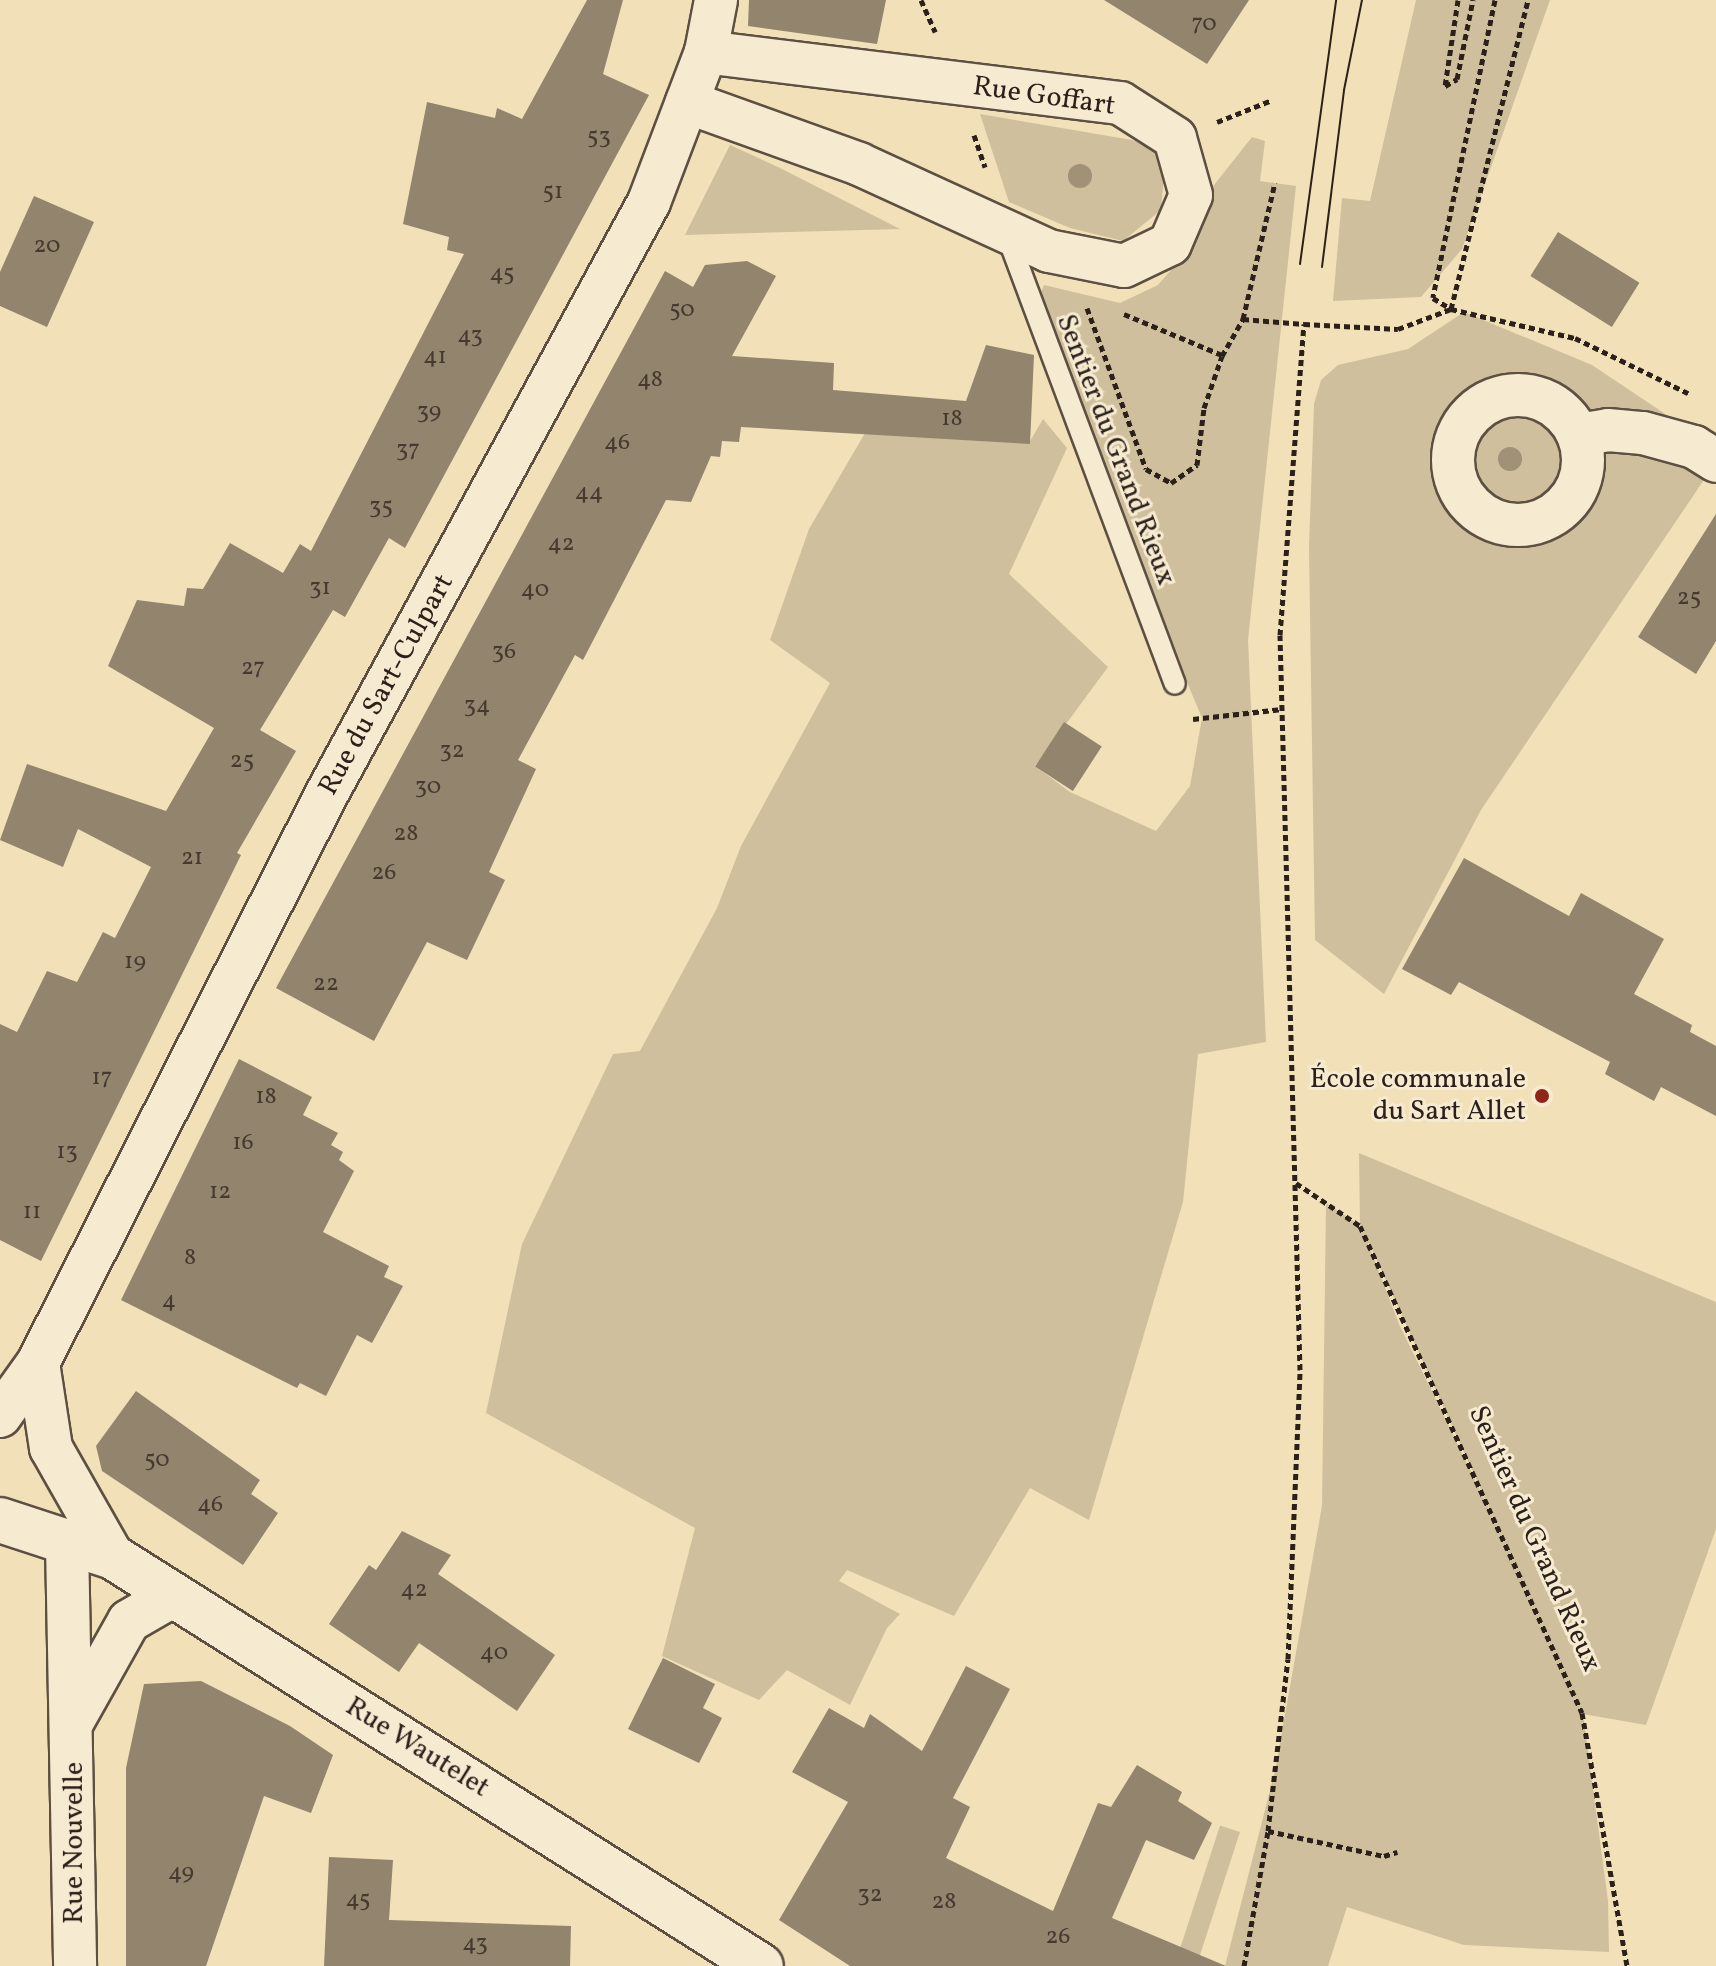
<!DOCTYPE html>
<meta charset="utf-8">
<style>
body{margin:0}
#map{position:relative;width:1716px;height:1966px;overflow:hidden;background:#f1e0b8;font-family:Vollkorn,serif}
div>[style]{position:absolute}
.green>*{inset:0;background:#d0bf9d;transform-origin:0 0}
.building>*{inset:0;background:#92846d;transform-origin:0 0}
.path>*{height:5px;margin-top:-2.5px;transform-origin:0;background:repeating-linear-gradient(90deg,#2c201b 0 6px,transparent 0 10px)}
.roads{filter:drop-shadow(2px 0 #5d5042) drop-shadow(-2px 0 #5d5042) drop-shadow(0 2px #5d5042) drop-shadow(0 -2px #5d5042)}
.lane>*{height:20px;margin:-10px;padding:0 10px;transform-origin:10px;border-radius:10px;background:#f6ebd1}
.street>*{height:42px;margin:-21px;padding:0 21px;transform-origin:21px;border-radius:21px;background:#f6ebd1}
.street>.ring{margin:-21px;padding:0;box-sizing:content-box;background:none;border:42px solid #f6ebd1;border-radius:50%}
.secondary>*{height:44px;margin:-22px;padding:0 22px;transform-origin:22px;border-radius:22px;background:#f6ebd1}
.tram>*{height:2px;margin:-1px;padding:0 1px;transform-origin:1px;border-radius:1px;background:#2c201b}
.trees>*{width:24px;height:24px;margin:-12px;border-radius:50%;background:#a09177}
.dots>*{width:22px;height:22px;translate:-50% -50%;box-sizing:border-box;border:4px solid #f6ebd1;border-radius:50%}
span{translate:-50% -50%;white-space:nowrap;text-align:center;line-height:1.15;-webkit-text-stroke:6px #f6ebd1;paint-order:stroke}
.number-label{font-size:24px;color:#463930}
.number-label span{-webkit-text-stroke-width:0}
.street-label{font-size:28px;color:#2c201b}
.poi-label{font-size:28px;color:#2c201b}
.right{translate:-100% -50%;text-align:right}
</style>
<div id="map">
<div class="green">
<i style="clip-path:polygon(1416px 0,1550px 0,1462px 249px,1421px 297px,1333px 301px,1342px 198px,1370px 201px)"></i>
<i style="clip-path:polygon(980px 114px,1132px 140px,1166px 152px,1161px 210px,1123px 241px,1070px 228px,1009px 202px)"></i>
<i style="clip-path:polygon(1252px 137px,1265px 141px,1260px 181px,1296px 186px,1248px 640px,1266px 1042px,1198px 1054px,1183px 1202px,1089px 1520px,1030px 1488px,954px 1616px,847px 1570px,839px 1581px,900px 1614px,887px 1628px,850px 1705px,787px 1670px,759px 1700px,662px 1656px,695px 1528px,486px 1413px,522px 1244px,613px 1054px,640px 1051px,717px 908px,741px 846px,830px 683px,770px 640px,809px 529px,865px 433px,1029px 443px,1043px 419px,1067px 448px,1009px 574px,1108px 667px,1035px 766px,1070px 792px,1156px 831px,1190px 786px,1202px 718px,1033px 313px,1044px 285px,1120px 303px,1158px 285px,1192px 246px,1199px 204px)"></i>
<i style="clip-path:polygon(730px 145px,778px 167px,900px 229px,685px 235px)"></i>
<i style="clip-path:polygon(1464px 312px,1592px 365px,1716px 448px,1716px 462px,1481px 810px,1384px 994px,1315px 940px,1309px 548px,1314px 404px,1321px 380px,1338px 365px,1408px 349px)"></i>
<i style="clip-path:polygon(evenodd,1359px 1153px,1716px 1302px,1716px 1529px,1646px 1725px,1583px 1714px,1608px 1901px,1609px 1952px,1464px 1945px,1347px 1907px,1328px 1966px,1225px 1966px,1275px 1771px,1322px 1506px,1326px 1203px,1360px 1225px,1359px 1153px,1368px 1243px,1369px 1243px,1498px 1527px,1399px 1324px,1368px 1243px)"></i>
<i style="left:1240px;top:1832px;width:141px;height:21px;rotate:108deg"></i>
</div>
<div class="building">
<i style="clip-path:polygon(587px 0,623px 0,603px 74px,649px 95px,405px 548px,389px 538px,345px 617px,333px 610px,260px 730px,296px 751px,237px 853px,241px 855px,41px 1261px,0 1240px,0 1024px,17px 1032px,47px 971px,77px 982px,103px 932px,115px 938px,151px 867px,78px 829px,63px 867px,0 840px,27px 764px,166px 811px,214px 728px,108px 666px,137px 600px,184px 606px,187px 588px,203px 589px,230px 543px,283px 573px,300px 544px,311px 551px,464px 254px,447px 250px,449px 237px,403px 224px,427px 102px,495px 118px,497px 108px,522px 119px)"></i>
<i style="clip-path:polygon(749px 0,886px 0,877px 44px,748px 26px)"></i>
<i style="clip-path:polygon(1104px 0,1249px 0,1207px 64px)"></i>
<i style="clip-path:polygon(34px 196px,94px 222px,47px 327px,0 306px,0 272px)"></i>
<i style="left:1558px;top:232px;width:96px;height:52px;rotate:32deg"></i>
<i style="clip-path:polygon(747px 261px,776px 276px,732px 356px,834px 363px,833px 390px,966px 401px,986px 345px,1034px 355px,1030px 444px,741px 427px,739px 442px,722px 441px,720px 457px,711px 456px,691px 502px,666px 500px,583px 660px,575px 655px,518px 760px,536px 769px,489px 872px,505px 880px,467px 960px,427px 942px,374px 1041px,276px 988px,665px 271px,693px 287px,705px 265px)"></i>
<i style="clip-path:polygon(1716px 514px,1716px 641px,1696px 674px,1638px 637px)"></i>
<i style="left:1064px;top:722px;width:45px;height:53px;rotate:33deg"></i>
<i style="clip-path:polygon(1464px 858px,1569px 916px,1581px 893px,1664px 939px,1634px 994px,1692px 1025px,1690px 1032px,1716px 1046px,1716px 1116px,1661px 1087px,1654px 1101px,1605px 1074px,1610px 1062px,1459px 982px,1451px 995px,1402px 969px)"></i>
<i style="clip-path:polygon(239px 1059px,312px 1097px,303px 1115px,338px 1133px,331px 1145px,343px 1152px,339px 1160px,354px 1171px,323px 1232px,389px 1266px,384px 1277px,403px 1286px,372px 1343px,357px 1335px,326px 1396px,300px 1383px,297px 1388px,121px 1300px)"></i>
<i style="clip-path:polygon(136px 1391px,260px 1480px,251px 1494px,278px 1513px,243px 1565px,102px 1471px,96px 1446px)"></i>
<i style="clip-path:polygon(402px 1531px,451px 1555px,438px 1574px,555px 1655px,517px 1711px,419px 1643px,399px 1672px,329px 1624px,369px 1565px,376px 1570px)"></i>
<i style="clip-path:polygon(663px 1658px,715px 1684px,703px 1708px,722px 1718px,699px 1763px,628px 1729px)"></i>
<i style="clip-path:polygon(966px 1666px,1010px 1689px,953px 1798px,970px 1807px,946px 1858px,1053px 1911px,1098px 1803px,1111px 1807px,1137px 1765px,1182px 1792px,1178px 1801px,1212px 1823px,1194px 1860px,1146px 1840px,1112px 1918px,1226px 1966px,850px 1966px,779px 1920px,848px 1802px,792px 1772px,829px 1708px,864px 1728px,870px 1714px,922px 1751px)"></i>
<i style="clip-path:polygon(201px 1681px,290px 1726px,333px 1755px,311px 1813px,264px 1796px,206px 1966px,126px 1966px,126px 1768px,144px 1684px)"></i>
<i style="clip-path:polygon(329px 1857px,393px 1860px,389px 1920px,571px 1926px,570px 1966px,324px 1966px)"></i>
</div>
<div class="path">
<i style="left:921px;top:0;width:35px;rotate:66deg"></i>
<i style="left:1458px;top:0;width:87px;rotate:98.6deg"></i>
<i style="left:1445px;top:86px;width:14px;rotate:-30deg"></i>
<i style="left:1457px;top:79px;width:81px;rotate:-78.6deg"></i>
<i style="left:1495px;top:0;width:304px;rotate:101.8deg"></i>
<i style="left:1433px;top:298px;width:21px;rotate:31deg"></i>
<i style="left:1451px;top:309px;width:127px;rotate:13.2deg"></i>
<i style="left:1575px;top:338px;width:126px;rotate:26deg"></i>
<i style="left:1217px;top:122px;width:59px;rotate:-21.8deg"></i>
<i style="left:974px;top:135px;width:34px;rotate:71deg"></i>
<i style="left:1087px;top:308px;width:171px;rotate:69.9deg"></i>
<i style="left:1146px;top:469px;width:29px;rotate:29deg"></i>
<i style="left:1171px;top:483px;width:32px;rotate:-35deg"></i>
<i style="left:1197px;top:465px;width:57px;rotate:-83deg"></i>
<i style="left:1204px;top:408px;width:55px;rotate:-70.9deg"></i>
<i style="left:1222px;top:356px;width:43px;rotate:-60.4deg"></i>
<i style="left:1243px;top:319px;width:140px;rotate:-76.8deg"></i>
<i style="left:1124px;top:314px;width:106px;rotate:22.7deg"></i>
<i style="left:1243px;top:319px;width:61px;rotate:4.7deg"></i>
<i style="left:1193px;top:719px;width:90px;rotate:-6.4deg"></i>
<i style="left:1296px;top:1183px;width:77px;rotate:33.9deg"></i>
<i style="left:1360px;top:1226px;width:535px;rotate:65.49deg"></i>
<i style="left:1582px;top:1713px;width:257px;rotate:79.9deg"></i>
<i style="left:1268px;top:1831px;width:119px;rotate:12.2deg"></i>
<i style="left:1384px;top:1856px;width:14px;rotate:-17deg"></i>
<i style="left:1244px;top:1966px;width:137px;rotate:-79.9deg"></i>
<i style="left:1268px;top:1831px;width:173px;rotate:-83.4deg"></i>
<i style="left:1288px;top:1659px;width:289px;rotate:-87.6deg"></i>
<i style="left:1300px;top:1370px;width:735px;rotate:-91.56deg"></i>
<i style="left:1280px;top:635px;width:312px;rotate:-85.6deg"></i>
<i style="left:1304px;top:324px;width:94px;rotate:3deg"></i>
<i style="left:1398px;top:329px;width:57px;rotate:-20.7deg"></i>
<i style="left:1451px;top:309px;width:318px;rotate:-76deg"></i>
</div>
<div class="roads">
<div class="lane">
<i style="left:1007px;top:235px;width:479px;rotate:69.5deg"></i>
</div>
<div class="street">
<i style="left:687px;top:102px;width:183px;rotate:19.8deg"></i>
<i style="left:859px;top:164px;width:209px;rotate:24.6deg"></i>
<i style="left:1049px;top:251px;width:76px;rotate:11.3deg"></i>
<i style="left:1124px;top:266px;width:51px;rotate:-25.6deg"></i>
<i style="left:1170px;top:244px;width:53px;rotate:-66.8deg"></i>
<i style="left:1191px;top:195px;width:59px;rotate:-105.7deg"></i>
<i style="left:1175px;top:138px;width:65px;rotate:-147.5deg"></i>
<i style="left:1120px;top:103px;width:417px;rotate:-173deg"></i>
<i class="ring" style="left:1453px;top:395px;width:88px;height:88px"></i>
<i style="left:1578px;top:435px;width:30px;rotate:-9deg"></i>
<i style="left:1608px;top:430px;width:35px;rotate:5deg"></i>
<i style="left:1643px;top:433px;width:53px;rotate:15.4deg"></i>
<i style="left:1694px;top:447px;width:26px;rotate:32deg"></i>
<i style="left:38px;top:1363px;width:86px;rotate:81.3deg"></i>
<i style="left:51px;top:1448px;width:125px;rotate:60.4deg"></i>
<i style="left:0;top:1416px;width:65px;rotate:-54.4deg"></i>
<i style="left:38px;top:1363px;width:635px;rotate:-63.11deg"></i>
<i style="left:325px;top:797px;width:677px;rotate:-61.43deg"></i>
<i style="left:649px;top:202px;width:160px;rotate:-69.2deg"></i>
<i style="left:706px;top:52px;width:53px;rotate:-79.1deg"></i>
<i style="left:67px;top:1543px;width:423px;rotate:88.9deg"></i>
<i style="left:74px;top:1719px;width:112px;rotate:-60.7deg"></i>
<i style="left:129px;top:1621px;width:52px;rotate:-30deg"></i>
</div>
<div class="secondary">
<i style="left:0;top:1520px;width:119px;rotate:18.1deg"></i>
<i style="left:113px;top:1557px;width:766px;rotate:32.26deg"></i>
</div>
</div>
<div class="tram">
<i style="left:1300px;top:264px;width:266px;rotate:-82.2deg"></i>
<i style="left:1322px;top:267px;width:178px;rotate:-82.9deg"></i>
<i style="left:1344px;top:90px;width:92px;rotate:-78.7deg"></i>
</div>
<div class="trees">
<i style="left:1080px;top:176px"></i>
<i style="left:1510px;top:459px"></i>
</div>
<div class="dots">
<i style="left:1542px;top:1096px;background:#8f2418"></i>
</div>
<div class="number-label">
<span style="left:1204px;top:25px">70</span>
<span style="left:599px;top:138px">53</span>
<span style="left:553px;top:193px">51</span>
<span style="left:47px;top:247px">20</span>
<span style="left:502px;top:275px">45</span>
<span style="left:682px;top:311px">50</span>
<span style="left:470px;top:337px">43</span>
<span style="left:435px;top:358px">41</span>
<span style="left:650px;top:381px">48</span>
<span style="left:429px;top:413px">39</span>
<span style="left:952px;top:420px">18</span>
<span style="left:617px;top:444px">46</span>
<span style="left:408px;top:451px">37</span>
<span style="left:589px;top:494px">44</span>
<span style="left:381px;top:508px">35</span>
<span style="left:561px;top:545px">42</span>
<span style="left:320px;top:589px">31</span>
<span style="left:535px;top:591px">40</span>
<span style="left:1689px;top:599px">25</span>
<span style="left:504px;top:653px">36</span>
<span style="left:253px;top:669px">27</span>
<span style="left:477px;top:707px">34</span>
<span style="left:452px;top:752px">32</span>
<span style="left:242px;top:762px">25</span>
<span style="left:428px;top:788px">30</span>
<span style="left:406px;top:835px">28</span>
<span style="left:192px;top:859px">21</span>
<span style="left:384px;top:874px">26</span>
<span style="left:135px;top:963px">19</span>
<span style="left:326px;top:985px">22</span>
<span style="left:102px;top:1079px">17</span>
<span style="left:266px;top:1098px">18</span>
<span style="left:243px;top:1144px">16</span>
<span style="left:67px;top:1153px">13</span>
<span style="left:220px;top:1193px">12</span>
<span style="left:32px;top:1213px">11</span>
<span style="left:190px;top:1259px">8</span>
<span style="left:169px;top:1302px">4</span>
<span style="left:157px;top:1461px">50</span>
<span style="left:210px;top:1506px">46</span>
<span style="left:414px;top:1591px">42</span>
<span style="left:494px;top:1654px">40</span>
<span style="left:181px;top:1874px">49</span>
<span style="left:870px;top:1896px">32</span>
<span style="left:358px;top:1901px">45</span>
<span style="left:944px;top:1903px">28</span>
<span style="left:1058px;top:1938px">26</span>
<span style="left:475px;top:1945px">43</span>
</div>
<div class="street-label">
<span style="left:1044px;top:97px;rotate:8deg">Rue Goffart</span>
<span style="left:1115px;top:450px;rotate:69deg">Sentier du Grand Rieux</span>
<span style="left:387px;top:685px;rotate:-61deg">Rue du Sart-Culpart</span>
<span style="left:1534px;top:1539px;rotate:66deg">Sentier du Grand Rieux</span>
<span style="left:417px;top:1748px;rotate:32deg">Rue Wautelet</span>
<span style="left:75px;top:1843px;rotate:-90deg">Rue Nouvelle</span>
</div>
<div class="poi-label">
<span class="right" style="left:1526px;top:1096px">École communale<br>du Sart Allet</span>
</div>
</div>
